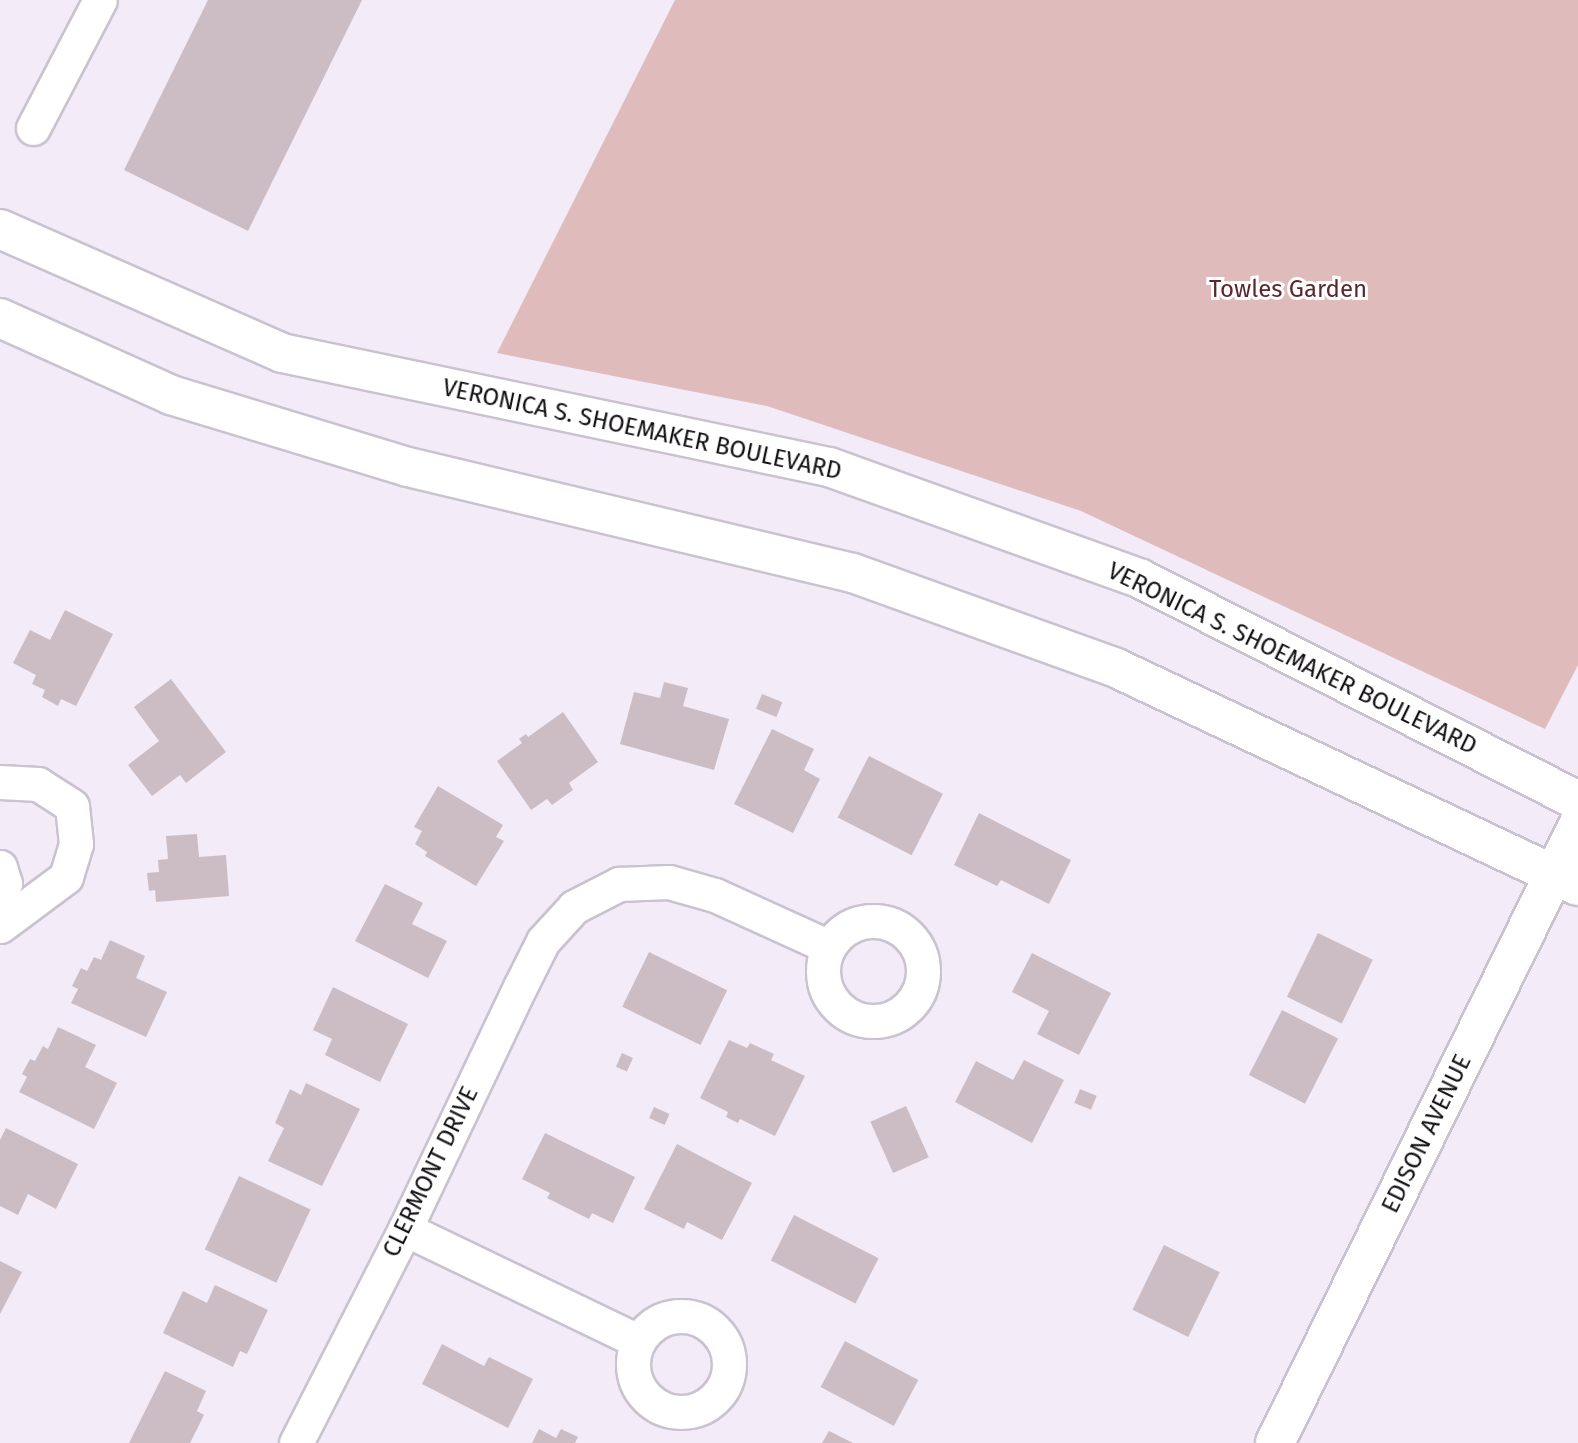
<!DOCTYPE html>
<style>
body{margin:0}
#map{position:relative;width:1578px;height:1443px;overflow:hidden;background:#f3ebf8;font-family:"Fira Sans",sans-serif}
div>[style]{position:absolute}
.green>*{inset:0;background:#e0bbbc}
.building>*{inset:0;background:#ccbdc5;transform-origin:0 0}
.roads{filter:drop-shadow(2px 0 #cac2cf) drop-shadow(-2px 0 #cac2cf) drop-shadow(0 2px #cac2cf) drop-shadow(0 -2px #cac2cf)}
.street>*{height:33px;margin:-16.5px;padding:0 16.5px;transform-origin:16.5px;border-radius:16.5px;background:#fff}
.street>.ring{margin:-16.5px;padding:0;box-sizing:content-box;background:none;border:33px solid #fff;border-radius:50%}
.secondary>*{height:38px;margin:-19px;padding:0 19px;transform-origin:19px;border-radius:19px;background:#fff}
span{translate:-50% -50%;white-space:nowrap;text-align:center;line-height:1.15;-webkit-text-stroke:6px #fff;paint-order:stroke}
.park-label{font-size:24px;color:#5a272b}
.street-label{font-size:24px;color:#131014}
</style>
<div id="map">
<div class="green">
<i style="clip-path:polygon(675px 0,1578px 0,1578px 665px,1545px 729px,1081px 511px,767px 406px,497px 353px)"></i>
</div>
<div class="building">
<i style="clip-path:polygon(208px 0,362px 0,248px 231px,124px 170px)"></i>
<i style="clip-path:polygon(65px 610px,113px 634px,76px 706px,61px 699px,58px 706px,42px 697px,45px 690px,32px 684px,36px 675px,13px 663px,30px 630px,50px 640px)"></i>
<i style="clip-path:polygon(171px 679px,226px 752px,186px 783px,180px 775px,152px 796px,128px 765px,159px 741px,134px 707px)"></i>
<i style="clip-path:polygon(664px 682px,688px 688px,683px 706px,729px 719px,714px 770px,620px 744px,634px 692px,660px 698px)"></i>
<i style="left:762px;top:694px;width:22px;height:16px;rotate:22deg"></i>
<i style="clip-path:polygon(563px 712px,598px 762px,569px 783px,573px 790px,552px 805px,547px 799px,531px 810px,497px 761px,522px 743px,519px 739px,526px 734px,528px 737px)"></i>
<i style="clip-path:polygon(772px 729px,814px 749px,804px 770px,820px 779px,793px 833px,734px 804px)"></i>
<i style="left:869px;top:756px;width:83px;height:69px;rotate:27deg"></i>
<i style="clip-path:polygon(438px 786px,503px 825px,496px 837px,504px 841px,476px 886px,425px 856px,427px 852px,415px 844px,422px 831px,414px 827px)"></i>
<i style="clip-path:polygon(979px 813px,1071px 860px,1049px 904px,1001px 880px,997px 886px,954px 865px)"></i>
<i style="clip-path:polygon(197px 834px,199px 857px,226px 855px,229px 896px,156px 902px,155px 890px,149px 891px,147px 873px,159px 872px,158px 860px,168px 859px,166px 836px)"></i>
<i style="clip-path:polygon(385px 884px,423px 903px,412px 924px,447px 941px,428px 978px,355px 941px)"></i>
<i style="left:1318px;top:933px;width:61px;height:71px;rotate:26deg"></i>
<i style="clip-path:polygon(110px 940px,145px 956px,136px 978px,167px 992px,146px 1037px,71px 1003px,78px 989px,72px 986px,81px 968px,87px 971px,94px 957px,101px 960px)"></i>
<i style="left:649px;top:952px;width:87px;height:61px;rotate:26deg"></i>
<i style="clip-path:polygon(1032px 953px,1111px 993px,1079px 1055px,1037px 1034px,1049px 1011px,1012px 992px)"></i>
<i style="clip-path:polygon(333px 987px,408px 1024px,380px 1082px,325px 1055px,332px 1039px,313px 1030px)"></i>
<i style="left:1282px;top:1010px;width:63px;height:73px;rotate:27deg"></i>
<i style="clip-path:polygon(58px 1027px,96px 1045px,85px 1067px,117px 1083px,94px 1129px,19px 1092px,27px 1077px,22px 1074px,30px 1059px,35px 1061px,43px 1046px,48px 1049px)"></i>
<i style="clip-path:polygon(729px 1040px,747px 1048px,750px 1043px,774px 1054px,771px 1060px,805px 1076px,775px 1136px,740px 1119px,738px 1123px,726px 1117px,728px 1112px,700px 1098px)"></i>
<i style="left:622px;top:1053px;width:12px;height:15px;rotate:24deg"></i>
<i style="clip-path:polygon(1024px 1060px,1064px 1080px,1032px 1143px,955px 1102px,976px 1061px,1013px 1080px)"></i>
<i style="clip-path:polygon(306px 1083px,360px 1109px,322px 1186px,268px 1161px,284px 1128px,275px 1123px,290px 1089px,301px 1095px)"></i>
<i style="left:1080px;top:1089px;width:18px;height:15px;rotate:22deg"></i>
<i style="left:906px;top:1106px;width:56px;height:39px;rotate:66deg"></i>
<i style="left:654px;top:1107px;width:17px;height:12px;rotate:24deg"></i>
<i style="clip-path:polygon(6px 1128px,78px 1164px,56px 1209px,28px 1194px,18px 1215px,0 1206px,0 1140px)"></i>
<i style="clip-path:polygon(545px 1133px,635px 1177px,613px 1223px,592px 1213px,589px 1219px,547px 1198px,550px 1193px,522px 1179px)"></i>
<i style="clip-path:polygon(677px 1144px,752px 1183px,722px 1240px,687px 1222px,684px 1229px,644px 1209px)"></i>
<i style="left:239px;top:1176px;width:79px;height:81px;rotate:25deg"></i>
<i style="left:794px;top:1215px;width:95px;height:51px;rotate:27deg"></i>
<i style="left:1164px;top:1245px;width:62px;height:72px;rotate:26deg"></i>
<i style="clip-path:polygon(0 1261px,22px 1272px,0 1314px)"></i>
<i style="clip-path:polygon(215px 1285px,268px 1310px,247px 1354px,240px 1351px,233px 1367px,163px 1333px,183px 1291px,207px 1303px)"></i>
<i style="left:845px;top:1341px;width:83px;height:52px;rotate:28deg"></i>
<i style="clip-path:polygon(442px 1344px,484px 1366px,489px 1357px,533px 1379px,508px 1428px,422px 1384px)"></i>
<i style="clip-path:polygon(165px 1371px,206px 1391px,197px 1411px,204px 1415px,190px 1443px,129px 1443px)"></i>
<i style="clip-path:polygon(539px 1429px,556px 1438px,561px 1429px,578px 1437px,575px 1443px,532px 1443px)"></i>
<i style="clip-path:polygon(829px 1431px,853px 1443px,822px 1443px)"></i>
</div>
<div class="roads">
<div class="street">
<i style="left:33px;top:128px;width:144px;rotate:-62.4deg"></i>
<i style="left:0;top:782px;width:38px;rotate:3deg"></i>
<i style="left:38px;top:784px;width:40px;rotate:32.9deg"></i>
<i style="left:72px;top:806px;width:38px;rotate:84deg"></i>
<i style="left:76px;top:844px;width:34px;rotate:107deg"></i>
<i style="left:66px;top:877px;width:82px;rotate:143.4deg"></i>
<i style="left:0;top:867px;width:17px;rotate:73deg"></i>
<i style="left:5px;top:883px;width:18px;rotate:106deg"></i>
<i class="ring" style="left:823px;top:921px;width:67px;height:67px"></i>
<i style="left:405px;top:1229px;width:259px;rotate:25.7deg"></i>
<i class="ring" style="left:633px;top:1316px;width:63px;height:63px"></i>
<i style="left:296px;top:1443px;width:240px;rotate:-63deg"></i>
<i style="left:405px;top:1229px;width:268px;rotate:-64.6deg"></i>
<i style="left:520px;top:987px;width:51px;rotate:-63.4deg"></i>
<i style="left:543px;top:941px;width:46px;rotate:-47.6deg"></i>
<i style="left:574px;top:907px;width:51px;rotate:-27.1deg"></i>
<i style="left:619px;top:884px;width:50px;rotate:-2.3deg"></i>
<i style="left:669px;top:882px;width:48px;rotate:15.8deg"></i>
<i style="left:715px;top:895px;width:125px;rotate:24.5deg"></i>
</div>
<div class="secondary">
<i style="left:0;top:229px;width:308px;rotate:23.7deg"></i>
<i style="left:282px;top:353px;width:559px;rotate:11.77deg"></i>
<i style="left:829px;top:467px;width:331px;rotate:19.7deg"></i>
<i style="left:1141px;top:579px;width:490px;rotate:26.9deg"></i>
<i style="left:0;top:318px;width:188px;rotate:24.2deg"></i>
<i style="left:171px;top:395px;width:248px;rotate:16.9deg"></i>
<i style="left:408px;top:467px;width:457px;rotate:13.4deg"></i>
<i style="left:853px;top:573px;width:277px;rotate:19.8deg"></i>
<i style="left:1114px;top:667px;width:513px;rotate:25.27deg"></i>
<i style="left:1275px;top:1443px;width:688px;rotate:-63.88deg"></i>
</div>
</div>
<div class="park-label">
<span style="left:1288px;top:290px">Towles Garden</span>
</div>
<div class="street-label">
<span style="left:642px;top:430px;rotate:12deg">VERONICA S. SHOEMAKER BOULEVARD</span>
<span style="left:1292px;top:659px;rotate:26deg">VERONICA S. SHOEMAKER BOULEVARD</span>
<span style="left:1427px;top:1134px;rotate:-64deg">EDISON AVENUE</span>
<span style="left:431px;top:1172px;rotate:-64deg">CLERMONT DRIVE</span>
</div>
</div>
